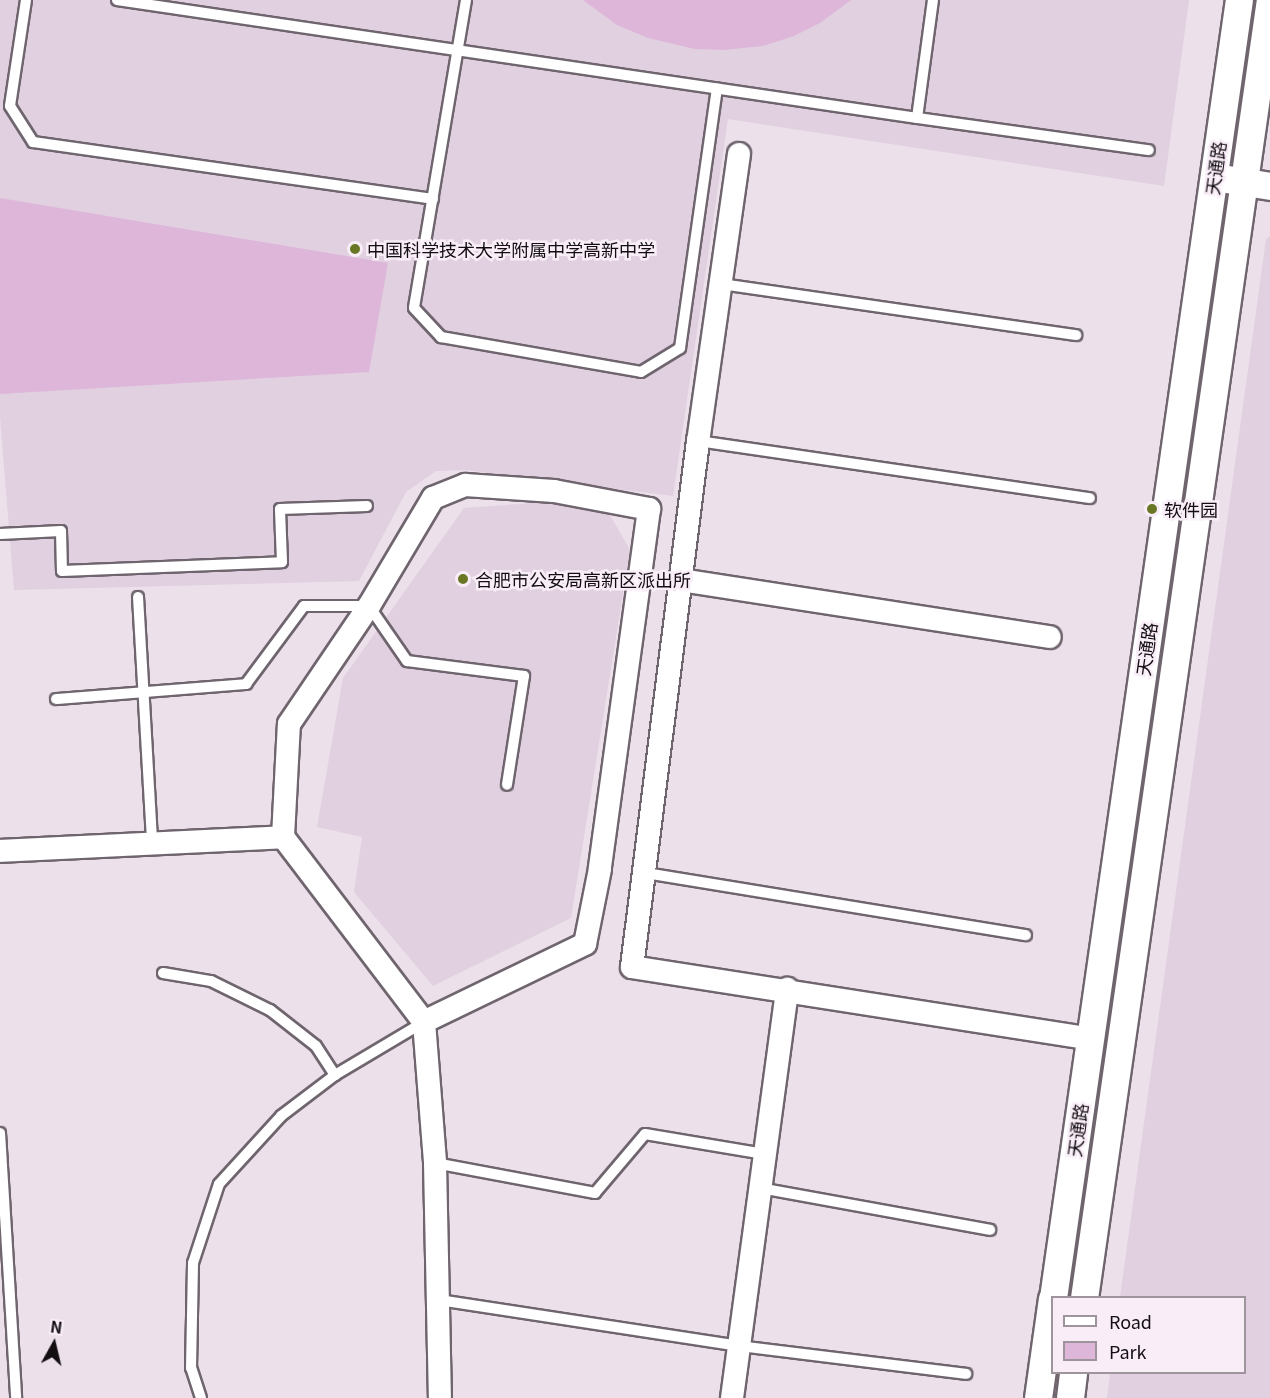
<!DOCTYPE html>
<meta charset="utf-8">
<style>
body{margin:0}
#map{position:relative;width:1270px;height:1398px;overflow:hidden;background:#ece0eb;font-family:Georgia,"Noto Sans SC",serif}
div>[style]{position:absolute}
.built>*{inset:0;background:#e1d0e0}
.green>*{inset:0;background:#ddb6da}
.roads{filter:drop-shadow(2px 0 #6f656e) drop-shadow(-2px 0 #6f656e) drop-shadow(0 2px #6f656e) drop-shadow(0 -2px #6f656e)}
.service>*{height:10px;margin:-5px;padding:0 5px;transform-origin:5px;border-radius:5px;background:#fff}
.minor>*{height:22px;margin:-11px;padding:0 11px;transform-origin:11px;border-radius:11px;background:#fff}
.tertiary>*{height:27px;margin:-13.5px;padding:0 13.5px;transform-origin:13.5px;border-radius:13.5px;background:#fff}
.dots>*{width:16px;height:16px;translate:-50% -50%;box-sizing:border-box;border:3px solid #f9eef8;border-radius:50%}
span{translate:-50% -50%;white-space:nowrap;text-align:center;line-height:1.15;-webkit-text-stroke:5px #f9eef8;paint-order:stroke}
.street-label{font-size:18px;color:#120e12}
.poi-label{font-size:18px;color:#120e12}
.left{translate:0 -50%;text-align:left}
.legend{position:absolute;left:1051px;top:1296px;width:195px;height:78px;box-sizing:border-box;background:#f9eef8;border:2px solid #9d949c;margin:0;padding:8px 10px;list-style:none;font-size:18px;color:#120e12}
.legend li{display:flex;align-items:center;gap:12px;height:30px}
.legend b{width:30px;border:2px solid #9d949c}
.north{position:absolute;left:24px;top:1314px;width:60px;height:60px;-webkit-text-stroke:4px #f9eef8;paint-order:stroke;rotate:8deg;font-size:16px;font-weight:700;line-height:24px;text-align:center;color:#120e12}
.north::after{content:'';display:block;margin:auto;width:21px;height:27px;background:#120e12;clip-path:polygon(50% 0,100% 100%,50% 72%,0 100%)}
</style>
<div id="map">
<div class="built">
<i style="clip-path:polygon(0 0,1189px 0,1164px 186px,728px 119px,673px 496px,465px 470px,436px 471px,406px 492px,359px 581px,14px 590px,0 417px)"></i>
<i style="clip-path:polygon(1270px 236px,1270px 1398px,1107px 1398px,1110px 1373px,1244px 1372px,1244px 1298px,1120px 1297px,1266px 239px)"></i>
<i style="clip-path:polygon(561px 501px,606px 508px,630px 550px,571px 918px,433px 986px,354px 892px,362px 837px,317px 827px,343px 678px,464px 508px)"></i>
</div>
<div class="green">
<i style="clip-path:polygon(583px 0,851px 0,820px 23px,794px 36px,763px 46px,724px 50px,695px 49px,648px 38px,617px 25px)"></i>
<i style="clip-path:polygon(0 198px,388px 263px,369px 372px,0 394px)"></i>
</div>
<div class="roads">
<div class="service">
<i style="left:26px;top:0;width:107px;rotate:98.6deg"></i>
<i style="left:10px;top:106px;width:43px;rotate:57.4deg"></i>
<i style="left:33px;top:142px;width:404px;rotate:8.1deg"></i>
<i style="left:117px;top:0;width:809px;rotate:8.39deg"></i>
<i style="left:917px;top:118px;width:119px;rotate:-82.3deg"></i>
<i style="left:466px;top:0;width:312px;rotate:99.6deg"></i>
<i style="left:414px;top:308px;width:40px;rotate:47deg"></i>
<i style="left:441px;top:337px;width:203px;rotate:9.9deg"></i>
<i style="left:641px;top:372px;width:46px;rotate:-31.6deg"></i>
<i style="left:680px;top:348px;width:262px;rotate:-81.9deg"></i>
<i style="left:917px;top:118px;width:234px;rotate:7.9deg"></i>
<i style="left:721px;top:284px;width:359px;rotate:8.2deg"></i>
<i style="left:698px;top:441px;width:396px;rotate:8.3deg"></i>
<i style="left:0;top:534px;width:61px;rotate:-2.8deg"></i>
<i style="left:61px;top:531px;width:40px;rotate:88.6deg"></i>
<i style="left:62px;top:571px;width:220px;rotate:-2.3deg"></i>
<i style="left:282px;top:562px;width:53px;rotate:-92.2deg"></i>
<i style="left:280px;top:509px;width:87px;rotate:-2deg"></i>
<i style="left:138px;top:597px;width:245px;rotate:86.7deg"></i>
<i style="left:56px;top:699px;width:191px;rotate:-4.5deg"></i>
<i style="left:246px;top:684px;width:97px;rotate:-53.4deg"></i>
<i style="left:304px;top:606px;width:65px"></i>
<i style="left:369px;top:606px;width:67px;rotate:55.4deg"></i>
<i style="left:407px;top:661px;width:118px;rotate:7.3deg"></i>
<i style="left:524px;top:676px;width:110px;rotate:98.9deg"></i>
<i style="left:646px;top:873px;width:385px;rotate:9.3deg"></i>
<i style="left:163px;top:973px;width:49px;rotate:9.5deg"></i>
<i style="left:211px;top:981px;width:66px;rotate:26.2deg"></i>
<i style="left:270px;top:1010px;width:58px;rotate:38deg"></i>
<i style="left:316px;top:1046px;width:35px;rotate:57deg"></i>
<i style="left:0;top:1133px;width:265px;rotate:86.5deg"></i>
<i style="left:435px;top:1163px;width:163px;rotate:10.6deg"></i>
<i style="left:595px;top:1193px;width:77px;rotate:-49.7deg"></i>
<i style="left:645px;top:1134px;width:121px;rotate:9.5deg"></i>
<i style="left:760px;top:1188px;width:234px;rotate:10.3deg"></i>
<i style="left:439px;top:1300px;width:304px;rotate:8.7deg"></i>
<i style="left:739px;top:1346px;width:229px;rotate:7deg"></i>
<i style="left:201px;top:1398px;width:32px;rotate:-108deg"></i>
<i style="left:191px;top:1368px;width:105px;rotate:-88.9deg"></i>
<i style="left:193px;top:1263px;width:83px;rotate:-71.8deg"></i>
<i style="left:219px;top:1184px;width:92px;rotate:-47.6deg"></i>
<i style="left:281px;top:1116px;width:68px;rotate:-37.2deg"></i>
<i style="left:335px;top:1075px;width:104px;rotate:-30.8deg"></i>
</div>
<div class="minor">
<i style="left:739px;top:154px;width:290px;rotate:98.1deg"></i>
<i style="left:698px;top:441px;width:530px;rotate:97.15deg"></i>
<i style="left:632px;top:967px;width:464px;rotate:8.9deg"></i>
<i style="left:681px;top:580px;width:373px;rotate:8.8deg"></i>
<i style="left:0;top:851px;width:283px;rotate:-2.8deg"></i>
<i style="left:424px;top:1022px;width:233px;rotate:-127.3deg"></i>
<i style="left:283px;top:837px;width:113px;rotate:-87deg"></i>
<i style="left:289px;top:724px;width:143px;rotate:-55.9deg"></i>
<i style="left:369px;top:606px;width:126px;rotate:-59.3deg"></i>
<i style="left:433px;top:498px;width:35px;rotate:-22deg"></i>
<i style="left:465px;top:485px;width:89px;rotate:3.9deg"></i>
<i style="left:554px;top:491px;width:97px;rotate:10.7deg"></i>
<i style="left:649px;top:509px;width:363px;rotate:97.8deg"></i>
<i style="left:600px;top:869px;width:76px;rotate:101.3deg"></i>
<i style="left:585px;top:944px;width:179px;rotate:154.2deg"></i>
<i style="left:424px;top:1022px;width:141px;rotate:85.5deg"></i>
<i style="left:435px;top:1163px;width:235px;rotate:88.8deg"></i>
<i style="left:732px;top:1398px;width:413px;rotate:-82.3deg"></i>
</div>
<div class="tertiary">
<i style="left:1227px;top:179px;width:44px;rotate:9.2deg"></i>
<i style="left:1053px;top:1298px;width:1311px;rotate:-81.85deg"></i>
<i style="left:1084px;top:1298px;width:1311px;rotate:-81.85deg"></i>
<i style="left:1038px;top:1398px;width:100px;rotate:-82deg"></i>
<i style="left:1070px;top:1398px;width:26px;rotate:-83deg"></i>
</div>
</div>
<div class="dots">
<i style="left:355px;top:249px;background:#697724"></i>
<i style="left:1152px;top:509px;background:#697724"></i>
<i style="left:463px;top:579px;background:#697724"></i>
</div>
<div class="street-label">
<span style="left:1215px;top:168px;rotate:-82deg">天通路</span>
<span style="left:1146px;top:649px;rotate:-82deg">天通路</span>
<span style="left:1077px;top:1130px;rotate:-82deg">天通路</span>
</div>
<div class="poi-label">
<span class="left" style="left:367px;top:249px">中国科学技术大学附属中学高新中学</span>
<span class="left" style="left:1164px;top:509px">软件园</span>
<span class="left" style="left:475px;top:579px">合肥市公安局高新区派出所</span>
</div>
<ul class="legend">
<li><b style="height:8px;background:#fff"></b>Road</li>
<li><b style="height:16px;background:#ddb6da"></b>Park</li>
</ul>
<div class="north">N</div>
</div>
